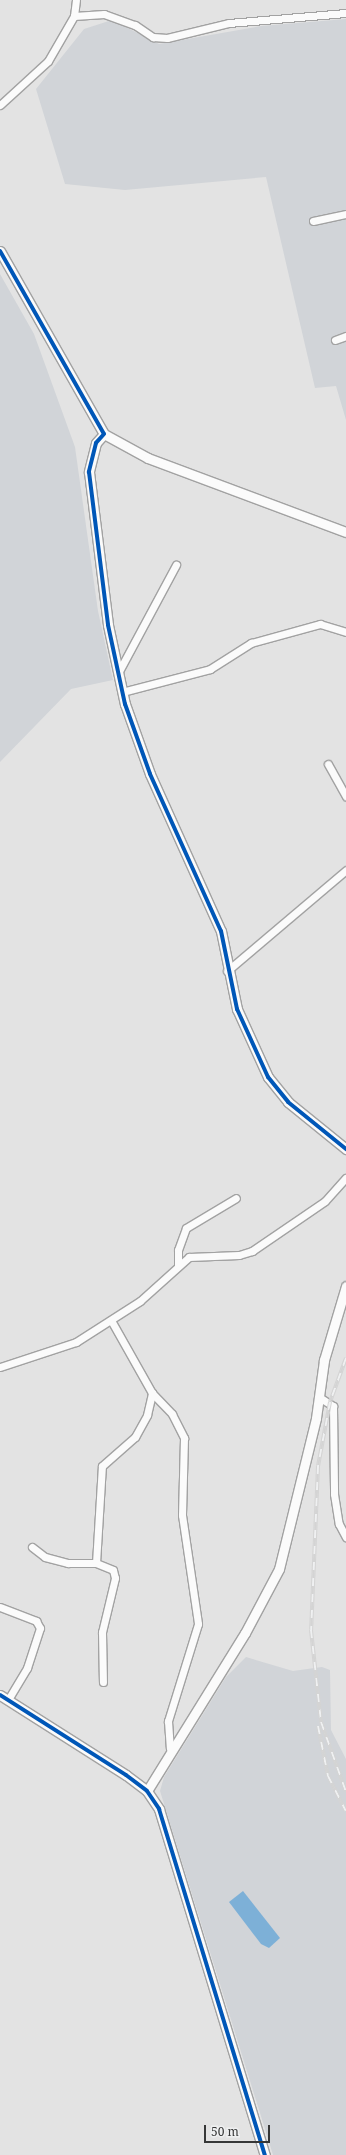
<!DOCTYPE html>
<style>
body{margin:0}
#map{position:relative;width:346px;height:2155px;overflow:hidden;background:#e3e3e3;font-family:"Noto Serif",serif}
div>[style]{position:absolute}
.built>*{inset:0;background:#d1d4d8}
.water>*{inset:0;background:#7db0d7}
.roads{filter:drop-shadow(1px 0 #a2a2a2) drop-shadow(-1px 0 #a2a2a2) drop-shadow(0 1px #a2a2a2) drop-shadow(0 -1px #a2a2a2)}
.minor>*{height:7px;margin:-3.5px;padding:0 3.5px;transform-origin:3.5px;border-radius:3.5px;background:#fbfbfb}
.tertiary>*{height:9px;margin:-4.5px;padding:0 4.5px;transform-origin:4.5px;border-radius:4.5px;background:#fbfbfb}
.rail>*{height:4px;margin-top:-2px;transform-origin:0;background:repeating-linear-gradient(90deg,#eff0f1 0 8px,#d4d4d4 0 16px);box-sizing:border-box;border-block:1px solid #d4d4d4}
.cycleway>*{height:4px;margin:-2px;padding:0 2px;transform-origin:2px;border-radius:2px;background:#0057b8}
span{translate:-50% -50%;white-space:nowrap;text-align:center;line-height:1.15;-webkit-text-stroke:4px #eff0f1;paint-order:stroke}
.scale{position:absolute;left:204px;top:2125px;width:66px;height:18px;box-sizing:border-box;border:2px solid #363737;border-top:0;padding-left:5px;font-size:12px;line-height:14px;white-space:nowrap;color:#363737;-webkit-text-stroke:3px #eff0f1;paint-order:stroke}
</style>
<div id="map">
<div class="built">
<i style="clip-path:polygon(346px 19px,346px 420px,336px 386px,315px 388px,266px 177px,125px 190px,65px 184px,36px 89px,84px 29px,112px 20px,159px 44px,261px 26px)"></i>
<i style="clip-path:polygon(0 274px,34px 334px,75px 447px,98px 611px,113px 680px,71px 689px,0 762px)"></i>
<i style="clip-path:polygon(246px 1657px,293px 1671px,322px 1667px,330px 1670px,331px 1730px,346px 1759px,346px 2155px,273px 2155px,160px 1791px,164px 1777px,226px 1677px)"></i>
</div>
<div class="water">
<i style="clip-path:polygon(243px 1891px,280px 1938px,269px 1948px,261px 1944px,229px 1902px)"></i>
</div>
<div class="roads">
<div class="minor">
<i style="left:74px;top:16px;width:16px;rotate:-83deg"></i>
<i style="left:0;top:105px;width:65px;rotate:-42.5deg"></i>
<i style="left:48px;top:61px;width:52px;rotate:-60deg"></i>
<i style="left:74px;top:16px;width:30px;rotate:-4deg"></i>
<i style="left:104px;top:14px;width:33px;rotate:20deg"></i>
<i style="left:135px;top:25px;width:22px;rotate:34deg"></i>
<i style="left:153px;top:37px;width:14px;rotate:4deg"></i>
<i style="left:167px;top:38px;width:64px;rotate:-13.6deg"></i>
<i style="left:229px;top:23px;width:117px;rotate:-4.9deg"></i>
<i style="left:313px;top:221px;width:34px;rotate:-12deg"></i>
<i style="left:335px;top:340px;width:12px;rotate:-20deg"></i>
<i style="left:118px;top:673px;width:123px;rotate:-61.8deg"></i>
<i style="left:122px;top:692px;width:91px;rotate:-14.6deg"></i>
<i style="left:210px;top:669px;width:49px;rotate:-32.4deg"></i>
<i style="left:251px;top:643px;width:72px;rotate:-15.4deg"></i>
<i style="left:320px;top:624px;width:27px;rotate:17deg"></i>
<i style="left:328px;top:764px;width:37px;rotate:61deg"></i>
<i style="left:227px;top:971px;width:156px;rotate:-40.3deg"></i>
<i style="left:178px;top:1265px;width:15px;rotate:-90deg"></i>
<i style="left:178px;top:1250px;width:23px;rotate:-70deg"></i>
<i style="left:186px;top:1228px;width:58px;rotate:-31deg"></i>
<i style="left:112px;top:1322px;width:81px;rotate:60.6deg"></i>
<i style="left:152px;top:1393px;width:29px;rotate:46deg"></i>
<i style="left:172px;top:1414px;width:27px;rotate:63deg"></i>
<i style="left:184px;top:1438px;width:77px;rotate:91.5deg"></i>
<i style="left:182px;top:1515px;width:110px;rotate:81.6deg"></i>
<i style="left:198px;top:1624px;width:102px;rotate:107.2deg"></i>
<i style="left:168px;top:1721px;width:27px;rotate:86deg"></i>
<i style="left:0;top:1367px;width:80px;rotate:-18.2deg"></i>
<i style="left:76px;top:1342px;width:76px;rotate:-32.6deg"></i>
<i style="left:140px;top:1301px;width:66px;rotate:-41.9deg"></i>
<i style="left:189px;top:1257px;width:50px;rotate:-2.3deg"></i>
<i style="left:239px;top:1255px;width:14px;rotate:-17deg"></i>
<i style="left:252px;top:1251px;width:88px;rotate:-34.4deg"></i>
<i style="left:325px;top:1201px;width:31px;rotate:-48deg"></i>
<i style="left:319px;top:1397px;width:17px;rotate:33deg"></i>
<i style="left:333px;top:1406px;width:88px;rotate:89.3deg"></i>
<i style="left:334px;top:1494px;width:30px;rotate:81deg"></i>
<i style="left:339px;top:1524px;width:15px;rotate:62deg"></i>
<i style="left:32px;top:1547px;width:16px;rotate:38deg"></i>
<i style="left:45px;top:1557px;width:24px;rotate:15deg"></i>
<i style="left:68px;top:1563px;width:28px"></i>
<i style="left:96px;top:1563px;width:18px;rotate:22deg"></i>
<i style="left:113px;top:1570px;width:8px;rotate:76deg"></i>
<i style="left:115px;top:1578px;width:56px;rotate:103.5deg"></i>
<i style="left:102px;top:1632px;width:50px;rotate:88.9deg"></i>
<i style="left:96px;top:1563px;width:97px;rotate:-86.5deg"></i>
<i style="left:102px;top:1466px;width:44px;rotate:-41.3deg"></i>
<i style="left:135px;top:1437px;width:25px;rotate:-61deg"></i>
<i style="left:147px;top:1415px;width:23px;rotate:-77deg"></i>
<i style="left:0;top:1607px;width:39px;rotate:21deg"></i>
<i style="left:36px;top:1621px;width:8px;rotate:60deg"></i>
<i style="left:40px;top:1628px;width:42px;rotate:108deg"></i>
<i style="left:27px;top:1668px;width:37px;rotate:121deg"></i>
</div>
<div class="tertiary">
<i style="left:0;top:251px;width:210px;rotate:60.4deg"></i>
<i style="left:104px;top:434px;width:12px;rotate:132deg"></i>
<i style="left:96px;top:443px;width:30px;rotate:104deg"></i>
<i style="left:89px;top:472px;width:154px;rotate:82.9deg"></i>
<i style="left:108px;top:625px;width:81px;rotate:77.9deg"></i>
<i style="left:125px;top:704px;width:74px;rotate:70.3deg"></i>
<i style="left:150px;top:774px;width:172px;rotate:65.7deg"></i>
<i style="left:221px;top:931px;width:80px;rotate:78.4deg"></i>
<i style="left:237px;top:1009px;width:75px;rotate:65.5deg"></i>
<i style="left:268px;top:1077px;width:32px;rotate:51deg"></i>
<i style="left:288px;top:1102px;width:75px;rotate:39deg"></i>
<i style="left:104px;top:434px;width:50px;rotate:28.6deg"></i>
<i style="left:148px;top:458px;width:211px;rotate:20.5deg"></i>
<i style="left:0;top:1695px;width:149px;rotate:32.4deg"></i>
<i style="left:126px;top:1775px;width:26px;rotate:37deg"></i>
<i style="left:147px;top:1791px;width:22px;rotate:56deg"></i>
<i style="left:159px;top:1809px;width:362px;rotate:73deg"></i>
<i style="left:147px;top:1791px;width:186px;rotate:-58.2deg"></i>
<i style="left:245px;top:1633px;width:72px;rotate:-62deg"></i>
<i style="left:279px;top:1569px;width:155px;rotate:-76.2deg"></i>
<i style="left:316px;top:1418px;width:59px;rotate:-82.1deg"></i>
<i style="left:324px;top:1360px;width:77px;rotate:-73.4deg"></i>
</div>
</div>
<div class="rail">
<i style="left:346px;top:1358px;width:47px;rotate:110deg"></i>
<i style="left:330px;top:1402px;width:65px;rotate:100.6deg"></i>
<i style="left:318px;top:1466px;width:164px;rotate:92.4deg"></i>
<i style="left:311px;top:1630px;width:93px;rotate:83.8deg"></i>
<i style="left:321px;top:1722px;width:74px;rotate:70.3deg"></i>
<i style="left:318px;top:1726px;width:51px;rotate:78.7deg"></i>
<i style="left:328px;top:1776px;width:39px;rotate:63deg"></i>
</div>
<div class="cycleway">
<i style="left:0;top:251px;width:210px;rotate:60.4deg"></i>
<i style="left:104px;top:434px;width:12px;rotate:132deg"></i>
<i style="left:96px;top:443px;width:30px;rotate:104deg"></i>
<i style="left:89px;top:472px;width:154px;rotate:82.9deg"></i>
<i style="left:108px;top:625px;width:81px;rotate:77.9deg"></i>
<i style="left:125px;top:704px;width:74px;rotate:70.3deg"></i>
<i style="left:150px;top:774px;width:172px;rotate:65.7deg"></i>
<i style="left:221px;top:931px;width:80px;rotate:78.4deg"></i>
<i style="left:237px;top:1009px;width:75px;rotate:65.5deg"></i>
<i style="left:268px;top:1077px;width:32px;rotate:51deg"></i>
<i style="left:288px;top:1102px;width:75px;rotate:39deg"></i>
<i style="left:0;top:1695px;width:149px;rotate:32.4deg"></i>
<i style="left:126px;top:1775px;width:26px;rotate:37deg"></i>
<i style="left:147px;top:1791px;width:22px;rotate:56deg"></i>
<i style="left:159px;top:1809px;width:362px;rotate:73deg"></i>
</div>
<div class="scale">50 m</div>
</div>
